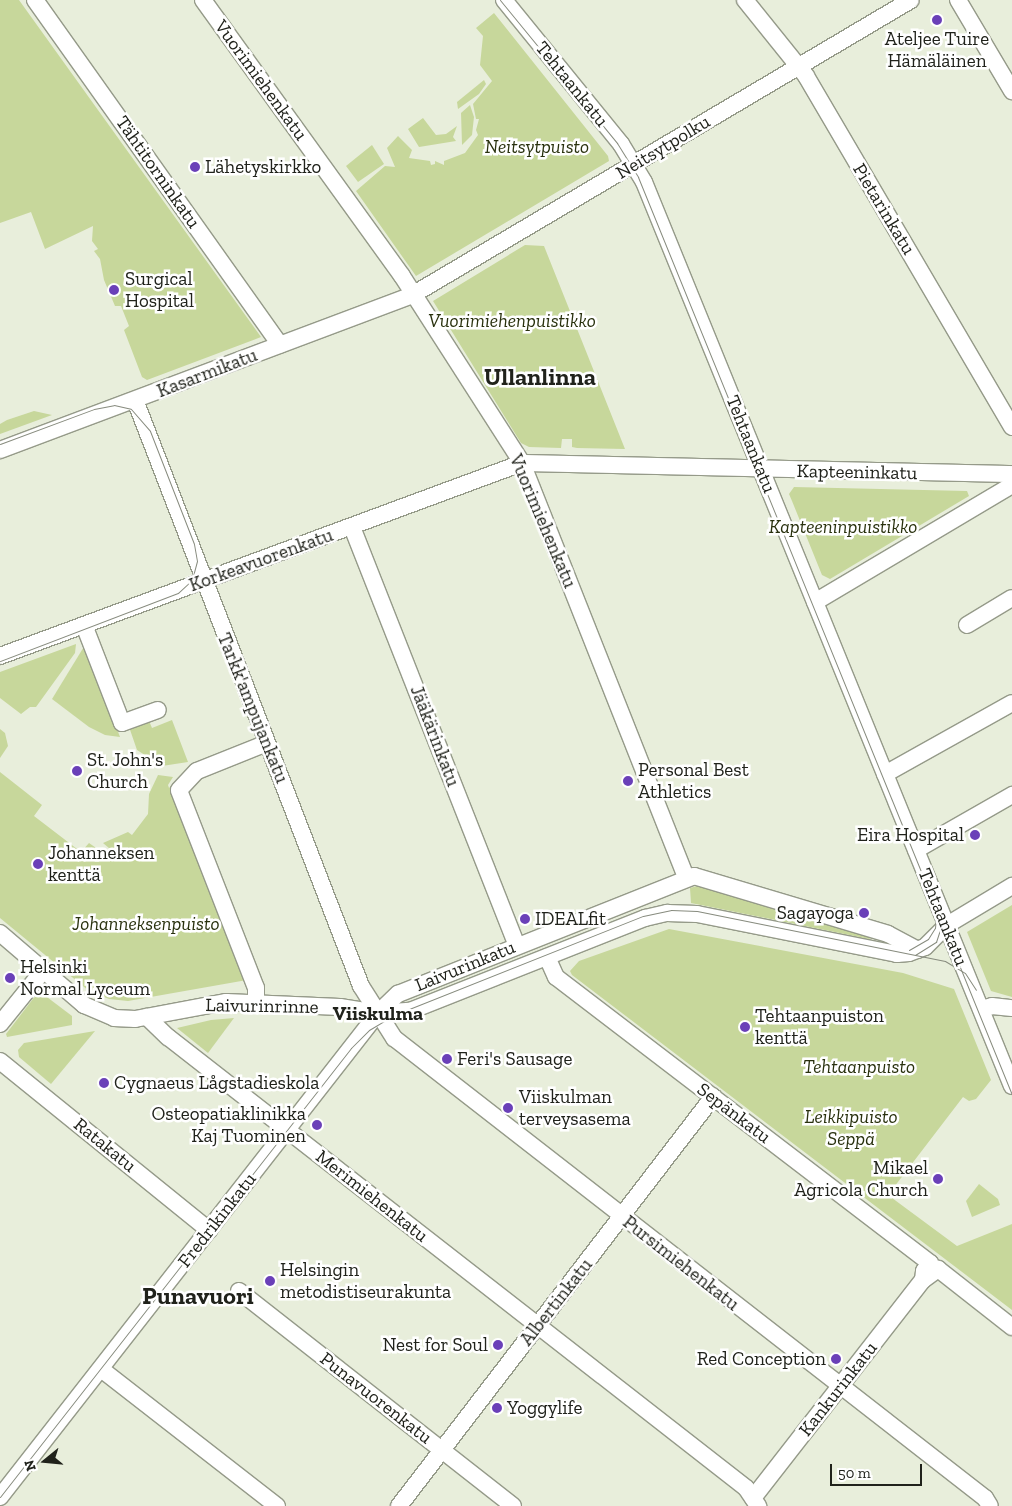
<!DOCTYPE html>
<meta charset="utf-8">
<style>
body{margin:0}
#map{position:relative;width:1012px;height:1506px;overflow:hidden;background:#e8eedb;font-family:"Zilla Slab",serif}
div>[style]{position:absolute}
.green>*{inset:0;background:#c7d79b}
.roads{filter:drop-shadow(1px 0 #959a89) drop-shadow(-1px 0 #959a89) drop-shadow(0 1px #959a89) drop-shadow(0 -1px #959a89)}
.minor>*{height:16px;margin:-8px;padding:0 8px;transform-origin:8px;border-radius:8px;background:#fff}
.tram>*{height:1px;margin:-0.5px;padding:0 0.5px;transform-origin:0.5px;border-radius:0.5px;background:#878b7e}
.dots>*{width:14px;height:14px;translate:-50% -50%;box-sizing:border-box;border:2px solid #fff;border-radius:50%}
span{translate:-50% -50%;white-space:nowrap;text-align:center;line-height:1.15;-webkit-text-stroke:5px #fff;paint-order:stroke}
.poi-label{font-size:19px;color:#20221b}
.left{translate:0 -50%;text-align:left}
.right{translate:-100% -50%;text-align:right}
.street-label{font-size:19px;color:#20221b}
.park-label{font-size:19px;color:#29310e;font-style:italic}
.neighbourhood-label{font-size:20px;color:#20221b;font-weight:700}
.district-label{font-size:24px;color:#20221b;font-weight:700}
.north{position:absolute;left:20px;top:1436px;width:50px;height:50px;-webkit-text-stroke:4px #fff;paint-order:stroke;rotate:253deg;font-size:14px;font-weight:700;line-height:20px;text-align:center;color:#20221b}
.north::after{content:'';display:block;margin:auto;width:18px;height:22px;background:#20221b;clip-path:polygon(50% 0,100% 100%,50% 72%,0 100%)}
.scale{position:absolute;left:830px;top:1464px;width:92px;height:22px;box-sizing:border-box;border:2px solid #20221b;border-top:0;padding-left:6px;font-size:15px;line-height:18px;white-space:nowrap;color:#20221b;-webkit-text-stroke:4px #fff;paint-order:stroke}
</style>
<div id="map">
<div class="green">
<i style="clip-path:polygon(0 0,19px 0,261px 337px,147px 380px,142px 377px,124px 330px,129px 326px,121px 306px,115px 306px,104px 280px,100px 259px,94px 251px,98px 249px,92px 241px,93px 226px,45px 249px,31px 212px,0 223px)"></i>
<i style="clip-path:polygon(494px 13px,608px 156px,609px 161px,416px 276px,356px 191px,385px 166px,395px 167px,387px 148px,398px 136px,412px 150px,409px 158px,430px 161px,431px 165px,435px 164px,435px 161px,444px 165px,444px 161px,465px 153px,478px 135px,476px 130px,479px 119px,476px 119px,473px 104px,492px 81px,480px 65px,483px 36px,476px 28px)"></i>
<i style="clip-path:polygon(484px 80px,486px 84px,479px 94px,458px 109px,457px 102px)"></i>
<i style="clip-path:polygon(470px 105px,474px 117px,472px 135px,462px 145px,461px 113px)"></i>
<i style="clip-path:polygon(423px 118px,436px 135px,446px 134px,457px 126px,453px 137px,456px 141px,419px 147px,408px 129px)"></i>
<i style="clip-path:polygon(372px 145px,384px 164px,358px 182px,346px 166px)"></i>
<i style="clip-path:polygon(525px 245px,544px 246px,625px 449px,577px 448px,572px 447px,572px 439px,562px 439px,561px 448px,529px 447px,521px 443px,433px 301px)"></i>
<i style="clip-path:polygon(34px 411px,52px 415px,0 434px,0 424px,7px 420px)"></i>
<i style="clip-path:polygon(794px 487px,967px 491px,969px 496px,830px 579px,822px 575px,792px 501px,789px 494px)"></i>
<i style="clip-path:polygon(76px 644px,75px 653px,36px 707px,30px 707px,21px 714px,0 698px,0 672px)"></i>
<i style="clip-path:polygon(85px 645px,120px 737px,105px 735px,89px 727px,52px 699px)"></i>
<i style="clip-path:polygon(147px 716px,152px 728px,172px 720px,188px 762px,162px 766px,137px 750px,128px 724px)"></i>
<i style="clip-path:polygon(0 729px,5px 733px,8px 746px,0 758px)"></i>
<i style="clip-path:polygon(0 772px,42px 805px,34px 816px,81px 852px,89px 843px,112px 859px,116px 854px,103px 843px,128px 832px,132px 835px,148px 814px,149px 794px,158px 775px,173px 777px,168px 785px,169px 788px,173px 784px,247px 980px,128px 1001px,109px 999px,89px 991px,0 918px)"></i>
<i style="clip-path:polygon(696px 883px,873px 937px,869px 939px,691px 903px,690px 888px,697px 886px)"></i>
<i style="clip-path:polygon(1012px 905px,1012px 997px,991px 991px,967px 932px)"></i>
<i style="clip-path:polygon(669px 929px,903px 973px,954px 989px,991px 1080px,976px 1099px,969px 1101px,963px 1097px,888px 1195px,957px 1246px,1012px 1224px,1012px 1310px,572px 975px,570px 971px,579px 961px)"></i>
<i style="clip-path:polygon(39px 991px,72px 1016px,72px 1025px,7px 1037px,6px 1034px)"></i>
<i style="clip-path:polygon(234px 1018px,208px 1053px,177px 1028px,211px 1020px)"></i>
<i style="clip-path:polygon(95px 1031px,51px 1084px,19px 1057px,18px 1050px,24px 1043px)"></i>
<i style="clip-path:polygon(979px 1184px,998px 1199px,1000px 1205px,972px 1217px,966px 1201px)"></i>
</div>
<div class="roads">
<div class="minor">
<i style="left:35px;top:0;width:423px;rotate:54.6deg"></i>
<i style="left:203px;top:0;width:340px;rotate:54.2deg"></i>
<i style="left:402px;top:276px;width:222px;rotate:57.3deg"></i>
<i style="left:522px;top:463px;width:446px;rotate:68.4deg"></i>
<i style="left:504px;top:0;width:186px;rotate:50.9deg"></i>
<i style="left:621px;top:144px;width:44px;rotate:58.8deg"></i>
<i style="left:644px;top:182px;width:976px;rotate:67.85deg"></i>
<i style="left:745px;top:0;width:97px;rotate:51.2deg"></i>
<i style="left:806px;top:76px;width:407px;rotate:59.6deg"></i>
<i style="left:958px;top:0;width:106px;rotate:59.3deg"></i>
<i style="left:135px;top:400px;width:628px;rotate:68.91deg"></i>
<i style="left:361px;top:986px;width:62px;rotate:57.6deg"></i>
<i style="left:394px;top:1038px;width:749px;rotate:37.9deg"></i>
<i style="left:985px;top:1498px;width:9px;rotate:58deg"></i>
<i style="left:0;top:450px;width:442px;rotate:-20.6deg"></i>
<i style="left:414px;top:294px;width:577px;rotate:-30.61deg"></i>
<i style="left:352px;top:527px;width:449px;rotate:68.5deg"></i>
<i style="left:815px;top:602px;width:229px;rotate:-30.7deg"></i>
<i style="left:84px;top:625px;width:105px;rotate:68.8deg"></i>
<i style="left:122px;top:723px;width:38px;rotate:-20deg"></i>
<i style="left:967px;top:625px;width:52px;rotate:-31deg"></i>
<i style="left:0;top:656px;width:557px;rotate:-20.29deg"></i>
<i style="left:522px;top:463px;width:490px;rotate:1.3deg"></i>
<i style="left:885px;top:774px;width:145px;rotate:-29.2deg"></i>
<i style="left:916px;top:850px;width:111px;rotate:-29.8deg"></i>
<i style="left:0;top:933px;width:111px;rotate:40.6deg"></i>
<i style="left:84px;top:1005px;width:33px;rotate:23deg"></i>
<i style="left:114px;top:1018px;width:21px;rotate:3deg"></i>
<i style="left:135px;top:1019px;width:93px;rotate:-10.6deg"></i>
<i style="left:226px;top:1002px;width:114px;rotate:2.5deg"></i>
<i style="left:340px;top:1007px;width:38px;rotate:9deg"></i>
<i style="left:378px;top:1013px;width:32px;rotate:-4deg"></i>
<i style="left:410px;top:1011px;width:253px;rotate:-21.6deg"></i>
<i style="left:645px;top:918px;width:23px;rotate:-13deg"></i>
<i style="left:667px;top:913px;width:30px;rotate:2deg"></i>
<i style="left:697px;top:914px;width:204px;rotate:11.3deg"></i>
<i style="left:897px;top:954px;width:12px;rotate:-5deg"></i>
<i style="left:909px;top:953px;width:17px;rotate:-21deg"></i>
<i style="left:925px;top:947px;width:31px;rotate:-45deg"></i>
<i style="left:947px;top:925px;width:76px;rotate:-31deg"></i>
<i style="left:547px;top:957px;width:22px;rotate:66deg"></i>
<i style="left:556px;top:977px;width:471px;rotate:37.4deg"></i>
<i style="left:930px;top:1263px;width:10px;rotate:127deg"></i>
<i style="left:924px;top:1271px;width:9px;rotate:96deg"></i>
<i style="left:256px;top:1002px;width:14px;rotate:-90deg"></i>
<i style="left:256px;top:988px;width:212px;rotate:-111.3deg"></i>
<i style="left:179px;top:790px;width:26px;rotate:-47deg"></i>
<i style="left:197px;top:771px;width:75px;rotate:-21.8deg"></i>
<i style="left:981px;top:1009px;width:11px;rotate:-15deg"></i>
<i style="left:992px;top:1006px;width:20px;rotate:6deg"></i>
<i style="left:147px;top:1017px;width:29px;rotate:44deg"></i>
<i style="left:168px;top:1037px;width:733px;rotate:37.96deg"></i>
<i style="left:746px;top:1488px;width:22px;rotate:56deg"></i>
<i style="left:0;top:1024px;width:67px;rotate:-51.1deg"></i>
<i style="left:0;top:1061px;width:269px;rotate:39deg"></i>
<i style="left:239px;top:1291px;width:348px;rotate:38.1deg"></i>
<i style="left:101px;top:1369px;width:223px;rotate:37.9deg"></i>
<i style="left:0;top:1497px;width:614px;rotate:-52.01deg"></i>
<i style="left:378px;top:1013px;width:28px;rotate:-44deg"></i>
<i style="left:398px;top:994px;width:319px;rotate:-21.7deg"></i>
<i style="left:694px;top:876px;width:202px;rotate:16.6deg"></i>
<i style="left:888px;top:934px;width:34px;rotate:28deg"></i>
<i style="left:753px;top:1498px;width:276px;rotate:-52.1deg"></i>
<i style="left:923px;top:1280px;width:19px;rotate:-36deg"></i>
<i style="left:938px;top:1269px;width:94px;rotate:38.1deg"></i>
<i style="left:399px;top:1506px;width:516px;rotate:-52.49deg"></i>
</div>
</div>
<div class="tram">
<i style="left:500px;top:0;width:185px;rotate:50.7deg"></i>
<i style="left:617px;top:143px;width:40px;rotate:58deg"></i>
<i style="left:638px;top:177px;width:991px;rotate:67.83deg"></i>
<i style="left:0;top:444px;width:100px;rotate:-20.4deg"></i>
<i style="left:94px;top:409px;width:20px;rotate:-11deg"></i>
<i style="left:114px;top:405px;width:17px;rotate:13deg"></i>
<i style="left:131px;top:409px;width:29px;rotate:49deg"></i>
<i style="left:150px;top:431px;width:121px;rotate:68.7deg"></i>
<i style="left:194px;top:544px;width:17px;rotate:80deg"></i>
<i style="left:197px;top:561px;width:20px;rotate:105deg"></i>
<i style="left:192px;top:580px;width:19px;rotate:137deg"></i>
<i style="left:178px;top:593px;width:191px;rotate:159.1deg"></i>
<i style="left:909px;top:950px;width:22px;rotate:-30deg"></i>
<i style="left:928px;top:939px;width:13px;rotate:-58deg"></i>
<i style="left:935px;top:928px;width:12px;rotate:-85deg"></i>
<i style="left:915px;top:955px;width:25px;rotate:-32deg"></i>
<i style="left:936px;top:942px;width:20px;rotate:-72deg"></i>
<i style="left:0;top:1497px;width:570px;rotate:-51.98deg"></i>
<i style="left:351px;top:1048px;width:25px;rotate:-45deg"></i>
<i style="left:369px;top:1030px;width:29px;rotate:-31deg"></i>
<i style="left:394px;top:1015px;width:268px;rotate:-21.7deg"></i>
<i style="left:643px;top:916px;width:29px;rotate:-12deg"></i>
<i style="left:671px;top:910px;width:26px;rotate:2deg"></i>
<i style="left:697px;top:911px;width:253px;rotate:11.4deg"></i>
<i style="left:945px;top:961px;width:23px;rotate:31deg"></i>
<i style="left:965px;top:973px;width:20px;rotate:57deg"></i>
</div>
<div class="dots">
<i style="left:937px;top:20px;background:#6a40b8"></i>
<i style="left:195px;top:167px;background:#6a40b8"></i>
<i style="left:114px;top:290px;background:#6a40b8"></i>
<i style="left:77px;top:771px;background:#6a40b8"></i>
<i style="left:628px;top:781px;background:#6a40b8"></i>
<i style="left:975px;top:835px;background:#6a40b8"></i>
<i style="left:38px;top:864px;background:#6a40b8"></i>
<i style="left:864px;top:913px;background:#6a40b8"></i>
<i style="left:525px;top:919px;background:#6a40b8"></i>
<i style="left:10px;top:978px;background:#6a40b8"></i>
<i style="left:745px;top:1027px;background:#6a40b8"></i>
<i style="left:447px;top:1059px;background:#6a40b8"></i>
<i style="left:104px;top:1083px;background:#6a40b8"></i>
<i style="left:508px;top:1108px;background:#6a40b8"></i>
<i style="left:317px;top:1125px;background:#6a40b8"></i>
<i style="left:938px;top:1179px;background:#6a40b8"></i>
<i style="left:270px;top:1281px;background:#6a40b8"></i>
<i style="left:498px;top:1345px;background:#6a40b8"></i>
<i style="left:836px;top:1359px;background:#6a40b8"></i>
<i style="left:497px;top:1408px;background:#6a40b8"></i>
</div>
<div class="poi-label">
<span style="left:937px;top:50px">Ateljee Tuire<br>Hämäläinen</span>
<span class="left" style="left:205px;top:167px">Lähetyskirkko</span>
<span class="left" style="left:125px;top:290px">Surgical<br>Hospital</span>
<span class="left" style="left:87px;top:771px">St. John's<br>Church</span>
<span class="left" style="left:638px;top:781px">Personal Best<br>Athletics</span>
<span class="right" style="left:964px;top:835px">Eira Hospital</span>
<span class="left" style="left:48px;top:864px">Johanneksen<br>kenttä</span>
<span class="right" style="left:854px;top:913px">Sagayoga</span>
<span class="left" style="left:535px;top:919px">IDEALfit</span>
<span class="left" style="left:20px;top:978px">Helsinki<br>Normal Lyceum</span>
<span class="left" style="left:755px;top:1027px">Tehtaanpuiston<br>kenttä</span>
<span class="left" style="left:457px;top:1059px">Feri's Sausage</span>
<span class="left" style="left:114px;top:1083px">Cygnaeus Lågstadieskola</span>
<span class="left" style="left:519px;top:1108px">Viiskulman<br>terveysasema</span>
<span class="right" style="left:306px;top:1125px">Osteopatiaklinikka<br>Kaj Tuominen</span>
<span class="right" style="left:928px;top:1179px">Mikael<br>Agricola Church</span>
<span class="left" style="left:280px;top:1281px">Helsingin<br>metodistiseurakunta</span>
<span class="right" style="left:488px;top:1345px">Nest for Soul</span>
<span class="right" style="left:826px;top:1359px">Red Conception</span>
<span class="left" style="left:507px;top:1408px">Yoggylife</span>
</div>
<div class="street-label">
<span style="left:261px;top:80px;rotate:54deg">Vuorimiehenkatu</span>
<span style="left:572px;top:84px;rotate:51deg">Tehtaankatu</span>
<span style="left:663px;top:147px;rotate:-31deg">Neitsytpolku</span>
<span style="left:158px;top:172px;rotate:55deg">Tähtitorninkatu</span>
<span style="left:884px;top:209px;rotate:59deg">Pietarinkatu</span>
<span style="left:207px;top:373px;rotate:-21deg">Kasarmikatu</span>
<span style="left:751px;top:444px;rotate:68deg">Tehtaankatu</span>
<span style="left:857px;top:472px;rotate:1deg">Kapteeninkatu</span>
<span style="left:543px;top:521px;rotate:67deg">Vuorimiehenkatu</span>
<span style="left:261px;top:560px;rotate:-20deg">Korkeavuorenkatu</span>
<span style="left:253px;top:708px;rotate:68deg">Tarkk'ampujankatu</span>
<span style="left:435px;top:736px;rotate:69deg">Jääkärinkatu</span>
<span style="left:943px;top:917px;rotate:68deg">Tehtaankatu</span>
<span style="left:465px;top:966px;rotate:-22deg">Laivurinkatu</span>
<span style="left:262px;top:1006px;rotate:1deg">Laivurinrinne</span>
<span style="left:734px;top:1113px;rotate:37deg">Sepänkatu</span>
<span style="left:105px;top:1145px;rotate:39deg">Ratakatu</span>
<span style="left:372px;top:1196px;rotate:38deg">Merimiehenkatu</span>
<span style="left:217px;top:1220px;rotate:-52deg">Fredrikinkatu</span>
<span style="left:681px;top:1263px;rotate:38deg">Pursimiehenkatu</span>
<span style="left:556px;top:1302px;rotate:-52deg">Albertinkatu</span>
<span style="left:838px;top:1389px;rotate:-52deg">Kankurinkatu</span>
<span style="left:376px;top:1398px;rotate:38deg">Punavuorenkatu</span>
</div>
<div class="park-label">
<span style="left:537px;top:147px">Neitsytpuisto</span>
<span style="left:512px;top:321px">Vuorimiehenpuistikko</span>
<span style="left:843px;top:527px">Kapteeninpuistikko</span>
<span style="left:146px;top:924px">Johanneksenpuisto</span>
<span style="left:859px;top:1067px">Tehtaanpuisto</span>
<span style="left:851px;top:1128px">Leikkipuisto<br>Seppä</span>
</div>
<div class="neighbourhood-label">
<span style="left:378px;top:1013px">Viiskulma</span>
</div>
<div class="district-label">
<span style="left:540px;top:377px">Ullanlinna</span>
<span style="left:198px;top:1296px">Punavuori</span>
</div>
<div class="north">N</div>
<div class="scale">50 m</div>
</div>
